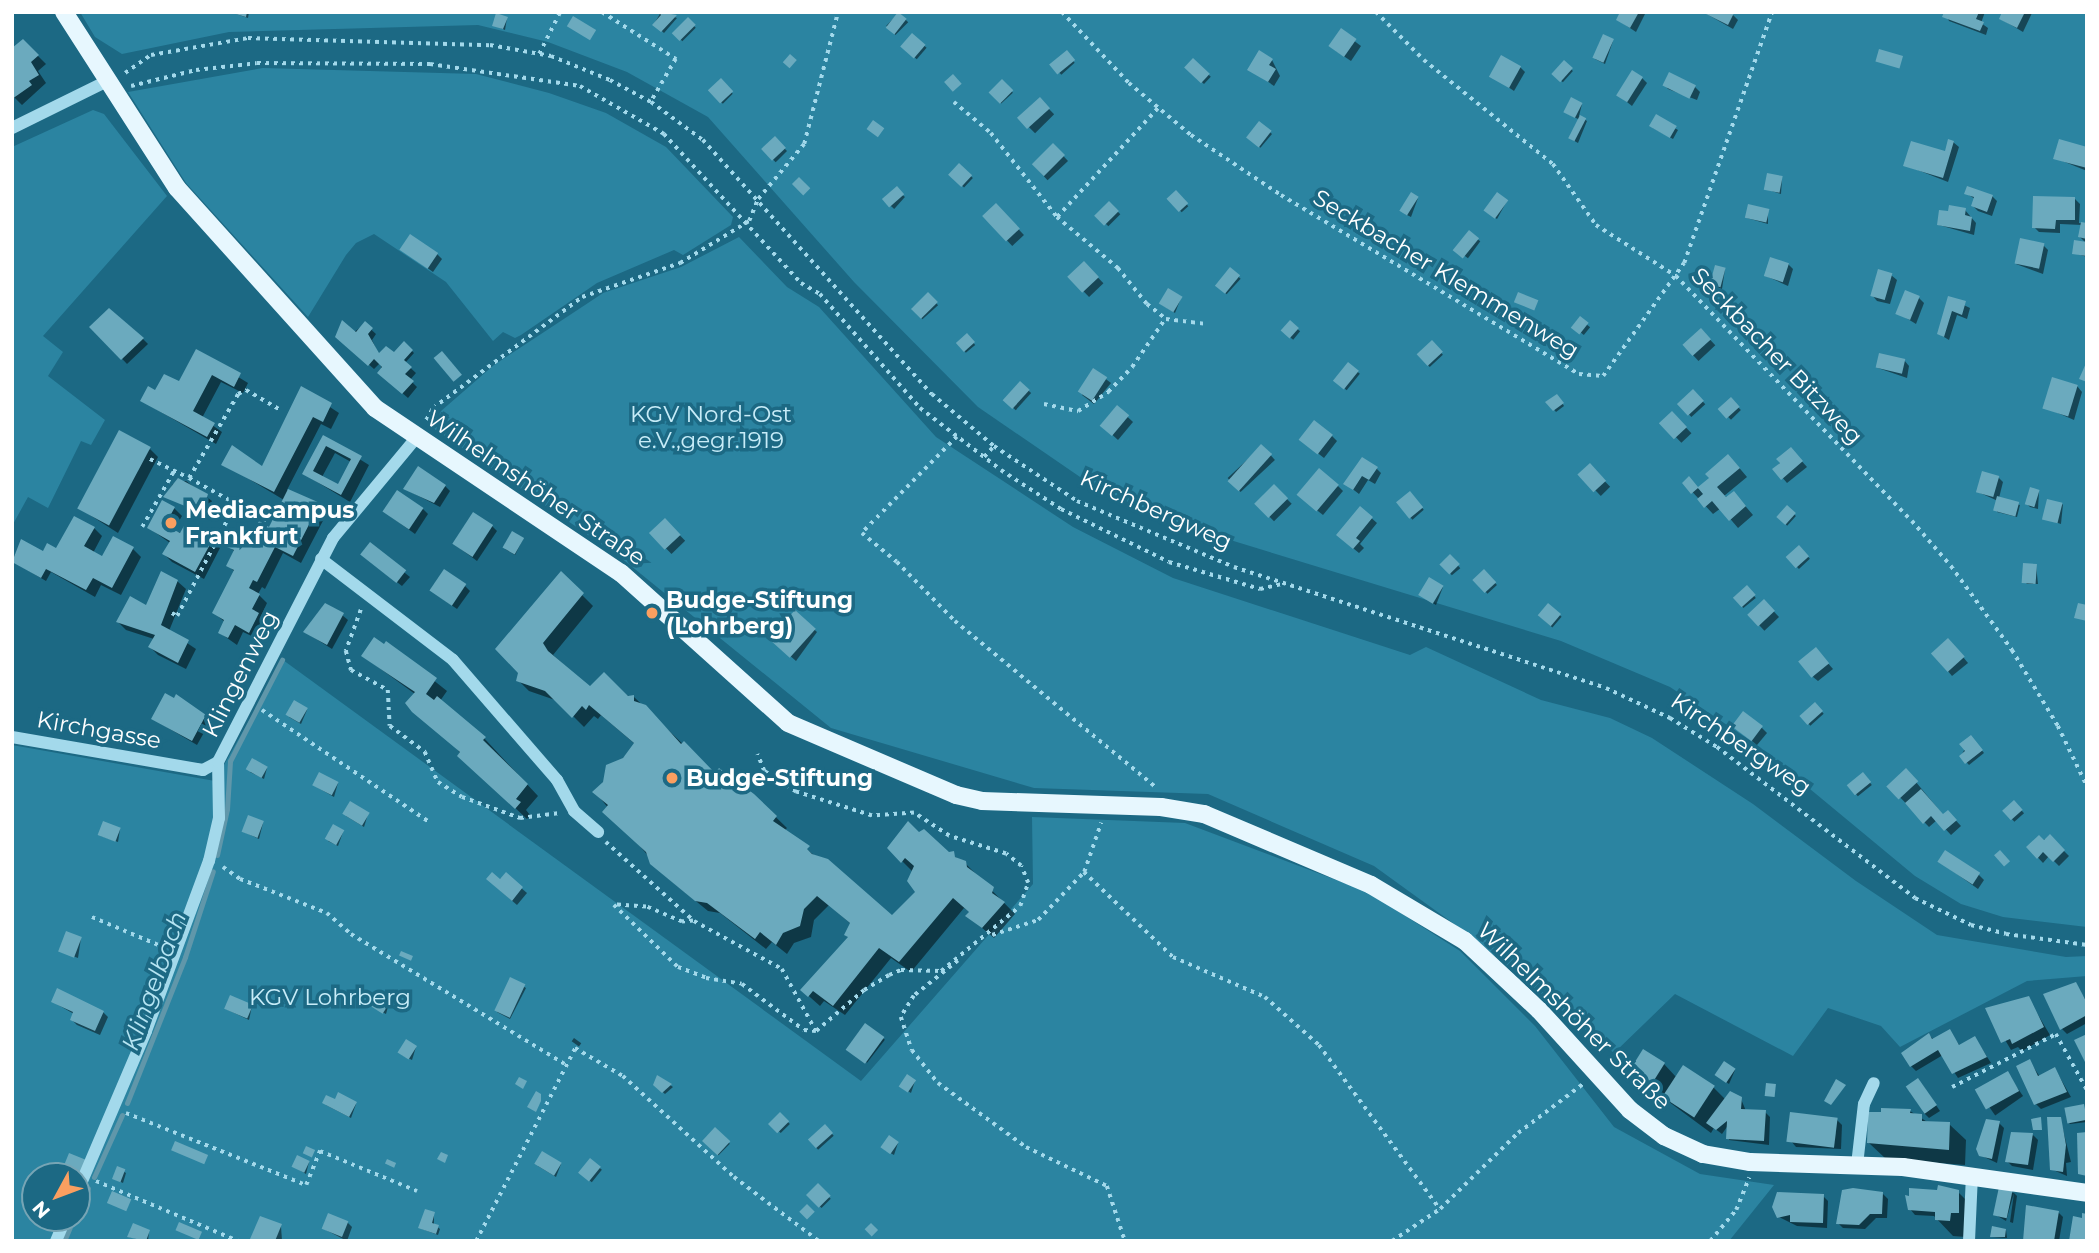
<!DOCTYPE html>
<meta charset="utf-8">
<style>
body{margin:0}
#map{position:relative;width:2099px;height:1253px;overflow:hidden;background:#1c6984;font-family:Montserrat,sans-serif}
div>[style]{position:absolute}
.green>*{inset:0;background:#2b84a1}
.shadow>*{inset:0;background:#0007;transform-origin:0 0}
.stream>*{height:5px;margin:-2.5px;padding:0 2.5px;transform-origin:2.5px;border-radius:2.5px;background:#6097aa}
.building>*{inset:0;background:#6baabe;transform-origin:0 0}
.path>*{height:3.5px;margin-top:-1.75px;transform-origin:0;background:repeating-linear-gradient(90deg,#a3d9eb 0 3.5px,transparent 0 8.5px)}
.minor>*{height:12px;margin:-6px;padding:0 6px;transform-origin:6px;border-radius:6px;background:#a3d9eb}
.major>*{height:18px;margin:-9px;padding:0 9px;transform-origin:9px;border-radius:9px;background:#e7f7fe}
.dots>*{width:19px;height:19px;translate:-50% -50%;box-sizing:border-box;border:4px solid #1c6984;border-radius:50%}
span{translate:-50% -50%;white-space:nowrap;text-align:center;line-height:1.15;-webkit-text-stroke:7px #1c6984;paint-order:stroke}
.street-label{font-size:23px;color:#fff}
.park-label{font-size:23px;color:#c7ecf8}
.poi-label{font-size:23px;color:#fff;font-weight:700}
.left{translate:0 -50%;text-align:left}
.water-label{font-size:24px;color:#b6e5f3;font-style:italic}
.frame{position:absolute;inset:0;border:14px solid #fff;pointer-events:none}
.north{position:absolute;left:21px;top:1162px;width:70px;height:70px;box-sizing:border-box;background:#1c6984;border:2px solid #77a5b5;border-radius:50%;rotate:229deg;font-size:19px;font-weight:700;line-height:28px;text-align:center;color:#fff}
.north::after{content:'';display:block;margin:auto;width:24px;height:32px;background:#fb9f60;clip-path:polygon(50% 0,100% 100%,50% 72%,0 100%)}
</style>
<div id="map">
<div class="green">
<i style="clip-path:polygon(80px 12px,2087px 12px,2087px 927px,2003px 917px,1961px 904px,1915px 876px,1757px 745px,1670px 687px,1561px 641px,1191px 528px,1099px 490px,978px 407px,854px 282px,708px 117px,627px 72px,548px 42px,478px 25px,229px 32px,122px 54px,95px 37px)"></i>
<i style="clip-path:polygon(263px 68px,476px 74px,549px 93px,606px 113px,666px 147px,733px 217px,731px 225px,683px 255px,674px 250px,597px 283px,521px 335px,515px 338px,503px 332px,493px 341px,446px 282px,374px 234px,356px 243px,346px 255px,308px 317px,186px 183px,128px 92px)"></i>
<i style="clip-path:polygon(93px 110px,104px 114px,167px 196px,43px 336px,63px 352px,48px 376px,105px 420px,91px 445px,81px 441px,48px 508px,28px 497px,12px 526px,12px 147px)"></i>
<i style="clip-path:polygon(739px 237px,787px 287px,819px 307px,936px 437px,1073px 527px,1173px 578px,1410px 655px,1426px 647px,1541px 700px,1610px 718px,1652px 738px,1753px 804px,1856px 881px,1937px 935px,2066px 957px,2087px 956px,2087px 976px,2027px 981px,1900px 1047px,1881px 1026px,1828px 1008px,1793px 1056px,1675px 994px,1614px 1053px,1468px 934px,1374px 866px,1208px 794px,1034px 788px,831px 728px,620px 557px,433px 428px,441px 411px,494px 365px,585px 305px,603px 293px,681px 267px)"></i>
<i style="clip-path:polygon(evenodd,283px 660px,861px 1081px,1033px 884px,1032px 817px,1185px 823px,1368px 892px,1460px 951px,1535px 1026px,1614px 1127px,1700px 1174px,1774px 1185px,1729px 1241px,12px 1241px,12px 745px,215px 781px,283px 660px,35px 1176px,77px 1176px,77px 1218px,35px 1218px,35px 1176px)"></i>
</div>
<div class="shadow">
<i style="clip-path:polygon(230px 12px,249px 12px,248px 18px)"></i>
<i style="clip-path:polygon(661px 12px,677px 18px,664px 33px,654px 24px)"></i>
<i style="clip-path:polygon(1622px 12px,1646px 12px,1636px 32px,1618px 20px)"></i>
<i style="clip-path:polygon(1703px 12px,1733px 15px,1738px 20px,1733px 29px)"></i>
<i style="clip-path:polygon(1945px 12px,1985px 12px,1981px 23px,1988px 28px,1986px 35px,1949px 21px)"></i>
<i style="clip-path:polygon(2004px 12px,2031px 12px,2032px 13px,2023px 32px,2001px 19px)"></i>
<i style="left:899px;top:13px;width:13px;height:18px;rotate:45deg"></i>
<i style="clip-path:polygon(507px 18px,505px 30px,494px 25px)"></i>
<i style="left:688px;top:20px;width:11px;height:19px;rotate:45deg"></i>
<i style="clip-path:polygon(1341px 31px,1361px 46px,1351px 61px,1336px 51px)"></i>
<i style="left:913px;top:36px;width:18px;height:15px;rotate:41deg"></i>
<i style="clip-path:polygon(23px 41px,46px 64px,38px 71px,46px 83px,22px 105px,12px 95px)"></i>
<i style="clip-path:polygon(1613px 41px,1605px 64px,1595px 59px)"></i>
<i style="left:1066px;top:53px;width:13px;height:18px;rotate:48deg"></i>
<i style="clip-path:polygon(1272px 60px,1280px 76px,1274px 86px,1250px 69px)"></i>
<i style="left:1194px;top:61px;width:23px;height:10px;rotate:43deg"></i>
<i style="left:1564px;top:63px;width:12px;height:15px;rotate:42deg"></i>
<i style="clip-path:polygon(1520px 67px,1525px 72px,1514px 91px,1492px 76px)"></i>
<i style="clip-path:polygon(1670px 75px,1695px 87px,1700px 92px,1697px 100px,1668px 89px,1665px 85px)"></i>
<i style="clip-path:polygon(1642px 78px,1647px 83px,1632px 106px,1618px 95px)"></i>
<i style="left:720px;top:81px;width:18px;height:14px;rotate:45deg"></i>
<i style="left:1002px;top:81px;width:16px;height:16px;rotate:47deg"></i>
<i style="left:1040px;top:100px;width:20px;height:27px;rotate:45deg"></i>
<i style="clip-path:polygon(1582px 104px,1579px 116px,1587px 121px,1578px 143px,1571px 139px,1580px 120px,1568px 114px)"></i>
<i style="clip-path:polygon(1656px 117px,1678px 130px,1673px 139px,1653px 128px)"></i>
<i style="left:1259px;top:123px;width:17px;height:18px;rotate:40deg"></i>
<i style="left:775px;top:139px;width:17px;height:16px;rotate:45deg"></i>
<i style="clip-path:polygon(1953px 142px,1959px 147px,1948px 182px,1905px 165px,1946px 153px)"></i>
<i style="left:1053px;top:145px;width:22px;height:28px;rotate:47deg"></i>
<i style="clip-path:polygon(2087px 148px,2087px 171px,2055px 158px)"></i>
<i style="left:959px;top:165px;width:19px;height:13px;rotate:43deg"></i>
<i style="clip-path:polygon(1782px 178px,1781px 194px,1766px 189px)"></i>
<i style="left:896px;top:189px;width:12px;height:16px;rotate:42deg"></i>
<i style="left:1176px;top:193px;width:18px;height:9px;rotate:47deg"></i>
<i style="clip-path:polygon(1966px 193px,1992px 196px,1997px 201px,1992px 216px,1978px 211px,1973px 206px,1975px 199px)"></i>
<i style="clip-path:polygon(1418px 198px,1411px 217px,1405px 214px)"></i>
<i style="clip-path:polygon(2075px 199px,2080px 204px,2079px 223px,2087px 224px,2087px 257px,2074px 253px,2087px 244px,2080px 237px,2082px 225px,2060px 224px,2060px 233px,2039px 232px,2034px 227px)"></i>
<i style="clip-path:polygon(1507px 201px,1497px 219px,1487px 212px)"></i>
<i style="left:1109px;top:203px;width:16px;height:17px;rotate:45deg"></i>
<i style="left:996px;top:205px;width:41px;height:16px;rotate:47deg"></i>
<i style="clip-path:polygon(1768px 210px,1768px 224px,1747px 218px)"></i>
<i style="clip-path:polygon(1965px 210px,1976px 223px,1974px 235px,1939px 225px)"></i>
<i style="left:1469px;top:233px;width:14px;height:21px;rotate:36deg"></i>
<i style="clip-path:polygon(2043px 245px,2048px 250px,2043px 274px,2016px 264px)"></i>
<i style="clip-path:polygon(401px 249px,437px 254px,442px 259px,433px 272px)"></i>
<i style="left:1084px;top:263px;width:28px;height:20px;rotate:46deg"></i>
<i style="clip-path:polygon(1788px 264px,1793px 269px,1788px 286px,1766px 276px)"></i>
<i style="clip-path:polygon(1725px 269px,1722px 289px,1713px 286px,1711px 284px)"></i>
<i style="left:1231px;top:270px;width:13px;height:21px;rotate:42deg"></i>
<i style="clip-path:polygon(1891px 275px,1897px 280px,1890px 304px,1877px 301px,1872px 295px)"></i>
<i style="left:928px;top:294px;width:15px;height:21px;rotate:48deg"></i>
<i style="clip-path:polygon(1181px 298px,1175px 313px,1162px 305px)"></i>
<i style="clip-path:polygon(1919px 298px,1924px 303px,1916px 324px,1898px 313px)"></i>
<i style="clip-path:polygon(1949px 298px,1970px 308px,1967px 319px,1957px 315px,1949px 340px,1939px 334px)"></i>
<i style="left:1580px;top:319px;width:13px;height:10px;rotate:39deg"></i>
<i style="left:1290px;top:323px;width:13px;height:11px;rotate:39deg"></i>
<i style="clip-path:polygon(365px 324px,376px 334px,372px 340px,379px 355px,394px 355px,404px 343px,414px 353px,405px 363px,416px 373px,410px 380px,417px 387px,408px 398px,384px 377px,380px 363px,374px 369px,342px 341px)"></i>
<i style="clip-path:polygon(92px 327px,133px 329px,148px 344px,127px 364px)"></i>
<i style="left:1701px;top:330px;width:21px;height:23px;rotate:47deg"></i>
<i style="left:967px;top:335px;width:13px;height:12px;rotate:51deg"></i>
<i style="left:1432px;top:343px;width:16px;height:18px;rotate:47deg"></i>
<i style="clip-path:polygon(196px 351px,248px 383px,243px 393px,221px 382px,202px 418px,222px 432px,216px 444px,142px 401px,179px 384px)"></i>
<i style="clip-path:polygon(1904px 360px,1909px 366px,1907px 378px,1878px 368px)"></i>
<i style="left:1349px;top:365px;width:14px;height:21px;rotate:39deg"></i>
<i style="clip-path:polygon(1094px 370px,1111px 383px,1094px 404px,1082px 395px)"></i>
<i style="left:1020px;top:383px;width:15px;height:23px;rotate:42deg"></i>
<i style="clip-path:polygon(2077px 386px,2082px 392px,2074px 420px,2044px 407px)"></i>
<i style="clip-path:polygon(301px 388px,339px 413px,331px 429px,321px 424px,287px 490px,327px 513px,301px 563px,283px 553px,265px 589px,262px 587px,258px 594px,267px 603px,261px 616px,266px 622px,258px 639px,243px 632px,237px 645px,220px 633px,225px 622px,214px 613px,235px 572px,228px 565px,235px 552px,230px 547px,270px 529px,284px 500px,224px 464px,262px 469px)"></i>
<i style="left:1693px;top:391px;width:18px;height:19px;rotate:47deg"></i>
<i style="clip-path:polygon(1559px 398px,1564px 406px,1556px 412px,1548px 402px)"></i>
<i style="left:1731px;top:400px;width:14px;height:14px;rotate:45deg"></i>
<i style="clip-path:polygon(1117px 407px,1133px 422px,1118px 440px,1107px 430px)"></i>
<i style="left:1672px;top:413px;width:28px;height:14px;rotate:46deg"></i>
<i style="clip-path:polygon(1332px 436px,1337px 441px,1324px 458px,1306px 444px)"></i>
<i style="clip-path:polygon(evenodd,324px 437px,369px 465px,350px 502px,304px 474px,324px 437px,335px 453px,351px 462px,339px 486px,322px 477px,335px 453px)"></i>
<i style="left:1262px;top:446px;width:19px;height:47px;rotate:47deg"></i>
<i style="clip-path:polygon(150px 449px,158px 457px,118px 533px,79px 508px)"></i>
<i style="clip-path:polygon(1791px 449px,1807px 467px,1787px 483px,1775px 469px)"></i>
<i style="clip-path:polygon(1736px 464px,1747px 477px,1724px 496px,1741px 501px,1753px 515px,1738px 528px,1721px 508px,1713px 514px,1684px 483px,1689px 479px,1699px 489px)"></i>
<i style="left:1590px;top:466px;width:29px;height:13px;rotate:46deg"></i>
<i style="clip-path:polygon(1376px 468px,1381px 473px,1375px 484px,1368px 480px,1359px 494px,1346px 484px)"></i>
<i style="clip-path:polygon(1998px 477px,2003px 482px,1999px 498px,2020px 505px,2017px 517px,1997px 512px,1998px 501px,1978px 492px)"></i>
<i style="clip-path:polygon(186px 481px,212px 501px,207px 517px,166px 496px,173px 484px)"></i>
<i style="clip-path:polygon(445px 486px,450px 491px,440px 507px,405px 489px)"></i>
<i style="left:1274px;top:486px;width:25px;height:25px;rotate:45deg"></i>
<i style="clip-path:polygon(1338px 486px,1343px 491px,1323px 515px,1304px 500px)"></i>
<i style="clip-path:polygon(2039px 491px,2038px 509px,2030px 507px,2028px 505px)"></i>
<i style="left:1410px;top:494px;width:21px;height:15px;rotate:49deg"></i>
<i style="clip-path:polygon(2063px 504px,2061px 524px,2045px 519px)"></i>
<i style="clip-path:polygon(174px 508px,182px 516px,173px 531px,212px 540px,220px 548px,204px 579px,172px 562px,164px 554px,170px 543px,149px 528px)"></i>
<i style="clip-path:polygon(1360px 508px,1377px 523px,1360px 544px,1364px 548px,1359px 553px,1343px 540px)"></i>
<i style="left:1787px;top:508px;width:12px;height:13px;rotate:42deg"></i>
<i style="clip-path:polygon(423px 509px,428px 514px,415px 534px,390px 516px)"></i>
<i style="left:665px;top:520px;width:29px;height:19px;rotate:46deg"></i>
<i style="clip-path:polygon(492px 526px,497px 531px,477px 561px,454px 544px)"></i>
<i style="clip-path:polygon(94px 528px,102px 536px,93px 553px,103px 558px,133px 549px,141px 557px,121px 595px,101px 585px,95px 597px,51px 572px,46px 581px,12px 561px,22px 541px,43px 553px,57px 551px)"></i>
<i style="clip-path:polygon(523px 539px,515px 555px,505px 549px)"></i>
<i style="clip-path:polygon(370px 545px,410px 577px,402px 586px,366px 558px)"></i>
<i style="left:1799px;top:547px;width:16px;height:15px;rotate:47deg"></i>
<i style="left:1450px;top:556px;width:16px;height:11px;rotate:50deg"></i>
<i style="clip-path:polygon(2036px 565px,2038px 584px,2027px 584px,2025px 582px)"></i>
<i style="left:1484px;top:571px;width:19px;height:13px;rotate:47deg"></i>
<i style="clip-path:polygon(561px 574px,593px 606px,553px 655px,590px 688px,634px 697px,715px 775px,753px 795px,787px 828px,784px 831px,892px 918px,917px 892px,913px 872px,889px 848px,919px 835px,965px 863px,1015px 914px,994px 938px,968px 916px,971px 913px,964px 908px,911px 972px,891px 958px,845px 1015px,824px 1001px,820px 1006px,802px 990px,850px 938px,851px 924px,829px 905px,814px 920px,811px 937px,794px 943px,787px 954px,772px 942px,766px 949px,720px 913px,708px 911px,664px 875px,595px 792px,635px 744px,601px 715px,598px 719px,594px 716px,584px 727px,558px 701px,529px 691px,518px 680px)"></i>
<i style="clip-path:polygon(177px 581px,186px 589px,169px 631px,196px 649px,186px 669px,158px 655px,150px 647px,154px 639px,126px 630px,118px 622px,147px 608px)"></i>
<i style="clip-path:polygon(465px 586px,470px 591px,457px 609px,437px 595px)"></i>
<i style="clip-path:polygon(1443px 587px,1436px 605px,1423px 597px)"></i>
<i style="left:1747px;top:587px;width:14px;height:16px;rotate:51deg"></i>
<i style="left:1764px;top:601px;width:22px;height:20px;rotate:47deg"></i>
<i style="left:1548px;top:605px;width:18px;height:14px;rotate:41deg"></i>
<i style="clip-path:polygon(795px 612px,817px 632px,796px 661px,773px 641px)"></i>
<i style="clip-path:polygon(342px 615px,348px 620px,332px 649px,305px 632px)"></i>
<i style="clip-path:polygon(387px 643px,447px 691px,440px 701px,484px 738px,538px 796px,526px 810px,530px 815px,527px 819px,470px 766px,415px 694px,363px 656px)"></i>
<i style="clip-path:polygon(1953px 645px,1968px 663px,1952px 676px,1933px 653px)"></i>
<i style="clip-path:polygon(1820px 654px,1833px 669px,1818px 681px,1813px 677px)"></i>
<i style="left:1815px;top:704px;width:13px;height:18px;rotate:48deg"></i>
<i style="clip-path:polygon(307px 710px,301px 724px,289px 717px)"></i>
<i style="clip-path:polygon(205px 717px,210px 722px,197px 745px,153px 719px)"></i>
<i style="clip-path:polygon(1762px 728px,1767px 733px,1757px 745px,1739px 731px)"></i>
<i style="clip-path:polygon(1971px 737px,1984px 753px,1969px 765px,1961px 756px)"></i>
<i style="clip-path:polygon(267px 768px,264px 779px,250px 772px)"></i>
<i style="clip-path:polygon(1906px 770px,1944px 816px,1948px 812px,1961px 826px,1951px 835px,1937px 820px,1929px 827px,1889px 786px)"></i>
<i style="left:1863px;top:774px;width:14px;height:18px;rotate:51deg"></i>
<i style="clip-path:polygon(338px 783px,334px 797px,315px 786px)"></i>
<i style="left:2014px;top:802px;width:15px;height:13px;rotate:48deg"></i>
<i style="clip-path:polygon(368px 814px,364px 827px,346px 816px)"></i>
<i style="clip-path:polygon(263px 823px,259px 839px,244px 832px)"></i>
<i style="clip-path:polygon(120px 829px,118px 842px,101px 836px)"></i>
<i style="clip-path:polygon(343px 832px,338px 846px,328px 841px)"></i>
<i style="clip-path:polygon(2050px 837px,2069px 856px,2059px 866px,2049px 856px,2043px 863px,2028px 847px)"></i>
<i style="clip-path:polygon(1940px 862px,1979px 875px,1984px 880px,1978px 889px)"></i>
<i style="clip-path:polygon(506px 875px,527px 893px,517px 905px,493px 884px)"></i>
<i style="clip-path:polygon(81px 938px,78px 958px,62px 952px)"></i>
<i style="clip-path:polygon(511px 979px,526px 988px,510px 1019px,497px 1012px)"></i>
<i style="clip-path:polygon(2075px 984px,2087px 1002px,2087px 1023px,2067px 1034px,2062px 1029px)"></i>
<i style="clip-path:polygon(2028px 998px,2050px 1035px,2022px 1051px,2018px 1047px,2011px 1050px,1987px 1009px)"></i>
<i style="clip-path:polygon(53px 1002px,103px 1012px,108px 1017px,100px 1035px,77px 1025px,72px 1020px,74px 1014px)"></i>
<i style="clip-path:polygon(389px 1003px,386px 1014px,376px 1009px)"></i>
<i style="clip-path:polygon(252px 1006px,249px 1020px,226px 1009px)"></i>
<i style="left:866px;top:1025px;width:24px;height:29px;rotate:38deg"></i>
<i style="clip-path:polygon(1949px 1031px,1960px 1046px,1975px 1038px,1991px 1063px,1958px 1078px,1943px 1055px,1916px 1071px,1911px 1066px,1929px 1035px,1934px 1040px)"></i>
<i style="left:574px;top:1038px;width:9px;height:4px;rotate:36deg"></i>
<i style="clip-path:polygon(416px 1047px,412px 1060px,402px 1055px)"></i>
<i style="clip-path:polygon(2030px 1062px,2040px 1077px,2055px 1069px,2071px 1097px,2041px 1109px,2036px 1104px)"></i>
<i style="clip-path:polygon(1664px 1064px,1677px 1078px,1714px 1088px,1726px 1100px,1741px 1099px,1746px 1111px,1765px 1112px,1770px 1117px,1769px 1145px,1729px 1140px,1729px 1124px,1722px 1134px,1714px 1128px,1711px 1133px,1630px 1073px)"></i>
<i style="clip-path:polygon(1735px 1070px,1729px 1084px,1719px 1077px)"></i>
<i style="left:2007px;top:1073px;width:28px;height:34px;rotate:55deg"></i>
<i style="clip-path:polygon(658px 1077px,673px 1087px,665px 1094px,655px 1085px)"></i>
<i style="clip-path:polygon(915px 1081px,911px 1093px,903px 1088px)"></i>
<i style="clip-path:polygon(1923px 1086px,1940px 1111px,1929px 1118px,1924px 1113px)"></i>
<i style="clip-path:polygon(356px 1104px,351px 1118px,326px 1105px)"></i>
<i style="clip-path:polygon(2083px 1105px,2087px 1122px,2070px 1124px,2068px 1122px)"></i>
<i style="clip-path:polygon(1910px 1111px,1929px 1123px,1949px 1124px,1966px 1140px,1965px 1165px,1886px 1159px,1869px 1143px)"></i>
<i style="left:780px;top:1114px;width:14px;height:13px;rotate:45deg"></i>
<i style="clip-path:polygon(2060px 1118px,2071px 1162px,2066px 1163px,2067px 1176px,2051px 1169px)"></i>
<i style="clip-path:polygon(1837px 1120px,1842px 1125px,1841px 1149px,1796px 1147px,1791px 1141px)"></i>
<i style="clip-path:polygon(1999px 1123px,2004px 1128px,1997px 1163px,1980px 1155px)"></i>
<i style="left:825px;top:1126px;width:13px;height:21px;rotate:48deg"></i>
<i style="left:715px;top:1129px;width:21px;height:16px;rotate:45deg"></i>
<i style="clip-path:polygon(2033px 1135px,2038px 1140px,2033px 1170px,2012px 1166px,2007px 1161px)"></i>
<i style="clip-path:polygon(898px 1143px,894px 1155px,885px 1150px)"></i>
<i style="left:591px;top:1161px;width:14px;height:16px;rotate:39deg"></i>
<i style="clip-path:polygon(309px 1162px,306px 1174px,296px 1168px)"></i>
<i style="clip-path:polygon(561px 1164px,556px 1177px,538px 1166px)"></i>
<i style="clip-path:polygon(118px 1168px,126px 1173px,123px 1183px,114px 1179px)"></i>
<i style="left:818px;top:1186px;width:18px;height:13px;rotate:45deg"></i>
<i style="clip-path:polygon(2000px 1189px,2014px 1193px,2006px 1221px,1996px 1215px)"></i>
<i style="clip-path:polygon(1958px 1192px,1975px 1209px,1966px 1237px,1953px 1236px,1934px 1216px,1915px 1215px,1910px 1209px)"></i>
<i style="clip-path:polygon(2014px 1193px,2017px 1196px,2013px 1223px,2010px 1222px)"></i>
<i style="clip-path:polygon(1883px 1194px,1888px 1199px,1887px 1218px,1876px 1218px,1865px 1229px,1843px 1228px,1838px 1223px)"></i>
<i style="clip-path:polygon(1823px 1196px,1828px 1201px,1827px 1228px,1797px 1226px,1779px 1217px)"></i>
<i style="clip-path:polygon(2058px 1212px,2063px 1217px,2059px 1241px,2024px 1241px)"></i>
<i style="clip-path:polygon(434px 1214px,434px 1224px,440px 1229px,438px 1235px,422px 1229px)"></i>
<i style="clip-path:polygon(347px 1222px,352px 1227px,347px 1241px,324px 1229px)"></i>
<i style="clip-path:polygon(281px 1226px,282px 1241px,252px 1239px)"></i>
<i style="clip-path:polygon(2006px 1230px,2007px 1238px,1992px 1237px)"></i>
<i style="clip-path:polygon(149px 1232px,148px 1241px,129px 1237px)"></i>
</div>
<div class="stream">
<i style="left:217px;top:855px;width:47px;rotate:-77.7deg"></i>
<i style="left:227px;top:809px;width:48px;rotate:-86.4deg"></i>
<i style="left:230px;top:761px;width:114px;rotate:-62.8deg"></i>
<i style="left:127px;top:1103px;width:157px;rotate:-68.3deg"></i>
<i style="left:185px;top:957px;width:90px;rotate:-72deg"></i>
<i style="left:94px;top:1177px;width:68px;rotate:-65.7deg"></i>
<i style="left:77px;top:1212px;width:26px;rotate:-65deg"></i>
<i style="left:64px;top:1241px;width:25px;rotate:-67deg"></i>
</div>
<div class="building">
<i style="clip-path:polygon(229px 12px,247px 12px,246px 17px)"></i>
<i style="clip-path:polygon(659px 12px,677px 15px,661px 32px,652px 25px,661px 15px)"></i>
<i style="left:898px;top:12px;width:11px;height:20px;rotate:38deg"></i>
<i style="clip-path:polygon(1620px 12px,1639px 12px,1630px 28px,1616px 20px)"></i>
<i style="clip-path:polygon(1702px 12px,1731px 12px,1734px 13px,1728px 25px)"></i>
<i style="clip-path:polygon(1944px 12px,1979px 12px,1976px 19px,1984px 22px,1980px 31px,1942px 17px)"></i>
<i style="clip-path:polygon(2002px 12px,2025px 12px,2017px 28px,1999px 19px)"></i>
<i style="clip-path:polygon(496px 13px,508px 17px,503px 29px,492px 26px)"></i>
<i style="left:573px;top:16px;width:27px;height:12px;rotate:31deg"></i>
<i style="left:688px;top:17px;width:11px;height:23px;rotate:45deg"></i>
<i style="left:1341px;top:28px;width:19px;height:22px;rotate:35deg"></i>
<i style="left:912px;top:33px;width:18px;height:18px;rotate:41deg"></i>
<i style="left:1603px;top:34px;width:12px;height:26px;rotate:24deg"></i>
<i style="clip-path:polygon(23px 39px,39px 55px,31px 62px,39px 75px,29px 81px,32px 85px,12px 99px,12px 48px)"></i>
<i style="left:1879px;top:49px;width:25px;height:13px;rotate:16deg"></i>
<i style="left:1067px;top:50px;width:13px;height:23px;rotate:51deg"></i>
<i style="clip-path:polygon(1259px 50px,1273px 59px,1269px 65px,1276px 69px,1268px 82px,1247px 70px)"></i>
<i style="left:790px;top:54px;width:9px;height:11px;rotate:41deg"></i>
<i style="left:1501px;top:55px;width:23px;height:25px;rotate:29deg"></i>
<i style="left:1193px;top:58px;width:23px;height:13px;rotate:43deg"></i>
<i style="left:1564px;top:60px;width:12px;height:19px;rotate:42deg"></i>
<i style="left:1632px;top:70px;width:13px;height:30px;rotate:32deg"></i>
<i style="left:1669px;top:72px;width:30px;height:15px;rotate:26deg"></i>
<i style="left:953px;top:74px;width:13px;height:12px;rotate:48deg"></i>
<i style="left:721px;top:78px;width:18px;height:18px;rotate:47deg"></i>
<i style="left:1002px;top:79px;width:16px;height:19px;rotate:45deg"></i>
<i style="left:1040px;top:97px;width:15px;height:31px;rotate:48deg"></i>
<i style="left:1571px;top:97px;width:13px;height:17px;rotate:27deg"></i>
<i style="left:1656px;top:114px;width:24px;height:14px;rotate:30deg"></i>
<i style="left:1580px;top:115px;width:7px;height:26px;rotate:27deg"></i>
<i style="left:873px;top:120px;width:14px;height:11px;rotate:36deg"></i>
<i style="left:1259px;top:121px;width:16px;height:21px;rotate:38deg"></i>
<i style="left:775px;top:136px;width:16px;height:19px;rotate:47deg"></i>
<i style="clip-path:polygon(1948px 139px,1954px 141px,1943px 178px,1903px 166px,1911px 141px,1945px 151px)"></i>
<i style="clip-path:polygon(2059px 139px,2087px 147px,2087px 168px,2053px 159px)"></i>
<i style="left:1053px;top:143px;width:17px;height:30px;rotate:45deg"></i>
<i style="left:959px;top:163px;width:18px;height:16px;rotate:43deg"></i>
<i style="left:1767px;top:173px;width:16px;height:17px;rotate:11deg"></i>
<i style="left:799px;top:177px;width:16px;height:10px;rotate:45deg"></i>
<i style="left:897px;top:186px;width:11px;height:20px;rotate:49deg"></i>
<i style="clip-path:polygon(1967px 186px,1993px 195px,1987px 212px,1971px 206px,1974px 197px,1964px 194px)"></i>
<i style="left:1176px;top:190px;width:18px;height:13px;rotate:47deg"></i>
<i style="left:1411px;top:192px;width:9px;height:22px;rotate:32deg"></i>
<i style="left:1497px;top:192px;width:14px;height:23px;rotate:36deg"></i>
<i style="clip-path:polygon(2033px 196px,2075px 197px,2075px 220px,2056px 220px,2055px 229px,2032px 228px)"></i>
<i style="left:1109px;top:201px;width:14px;height:21px;rotate:45deg"></i>
<i style="left:996px;top:203px;width:35px;height:19px;rotate:47deg"></i>
<i style="left:1748px;top:204px;width:22px;height:14px;rotate:13deg"></i>
<i style="clip-path:polygon(1949px 205px,1966px 208px,1965px 215px,1972px 217px,1970px 231px,1937px 225px,1939px 210px,1948px 211px)"></i>
<i style="clip-path:polygon(2081px 222px,2087px 223px,2087px 239px,2078px 237px)"></i>
<i style="left:1469px;top:230px;width:13px;height:26px;rotate:39deg"></i>
<i style="left:410px;top:234px;width:34px;height:19px;rotate:34deg"></i>
<i style="left:2020px;top:238px;width:25px;height:26px;rotate:12deg"></i>
<i style="clip-path:polygon(2074px 240px,2087px 242px,2087px 256px,2072px 254px)"></i>
<i style="left:1770px;top:257px;width:20px;height:20px;rotate:18deg"></i>
<i style="left:1084px;top:261px;width:22px;height:23px;rotate:47deg"></i>
<i style="left:1715px;top:265px;width:11px;height:20px;rotate:15deg"></i>
<i style="left:1230px;top:267px;width:13px;height:24px;rotate:39deg"></i>
<i style="left:1878px;top:269px;width:15px;height:28px;rotate:16deg"></i>
<i style="left:1168px;top:288px;width:17px;height:18px;rotate:31deg"></i>
<i style="left:1905px;top:290px;width:16px;height:26px;rotate:22deg"></i>
<i style="left:928px;top:292px;width:14px;height:24px;rotate:45deg"></i>
<i style="left:1518px;top:292px;width:22px;height:11px;rotate:22deg"></i>
<i style="clip-path:polygon(1948px 296px,1966px 301px,1962px 315px,1952px 311px,1944px 337px,1937px 334px)"></i>
<i style="clip-path:polygon(109px 308px,144px 338px,121px 360px,89px 327px)"></i>
<i style="left:1580px;top:316px;width:11px;height:15px;rotate:38deg"></i>
<i style="clip-path:polygon(342px 320px,356px 332px,365px 321px,373px 328px,368px 334px,379px 353px,386px 346px,394px 352px,404px 341px,413px 350px,404px 360px,412px 367px,405px 374px,414px 381px,402px 394px,377px 373px,382px 367px,374px 359px,368px 366px,335px 337px)"></i>
<i style="left:1290px;top:320px;width:12px;height:14px;rotate:42deg"></i>
<i style="left:1701px;top:328px;width:15px;height:25px;rotate:48deg"></i>
<i style="left:967px;top:333px;width:12px;height:15px;rotate:48deg"></i>
<i style="left:1432px;top:340px;width:16px;height:21px;rotate:47deg"></i>
<i style="clip-path:polygon(196px 349px,241px 373px,234px 387px,212px 375px,193px 411px,215px 423px,207px 437px,140px 401px,148px 386px,155px 390px,164px 374px,179px 381px)"></i>
<i style="left:442px;top:351px;width:31px;height:11px;rotate:50deg"></i>
<i style="left:1879px;top:353px;width:27px;height:15px;rotate:13deg"></i>
<i style="clip-path:polygon(2087px 361px,2087px 382px,2079px 379px)"></i>
<i style="left:1348px;top:362px;width:14px;height:24px;rotate:39deg"></i>
<i style="left:1093px;top:368px;width:17px;height:28px;rotate:33deg"></i>
<i style="left:2052px;top:377px;width:27px;height:33px;rotate:17deg"></i>
<i style="left:1020px;top:381px;width:13px;height:26px;rotate:42deg"></i>
<i style="clip-path:polygon(301px 386px,332px 403px,323px 422px,313px 417px,274px 492px,221px 465px,232px 445px,262px 466px)"></i>
<i style="left:1693px;top:389px;width:16px;height:22px;rotate:47deg"></i>
<i style="clip-path:polygon(1557px 394px,1564px 403px,1553px 411px,1545px 402px)"></i>
<i style="left:1731px;top:397px;width:13px;height:18px;rotate:48deg"></i>
<i style="left:1117px;top:405px;width:16px;height:27px;rotate:40deg"></i>
<i style="left:1672px;top:411px;width:22px;height:18px;rotate:47deg"></i>
<i style="left:1314px;top:420px;width:24px;height:25px;rotate:38deg"></i>
<i style="left:119px;top:430px;width:36px;height:89px;rotate:28deg"></i>
<i style="clip-path:polygon(evenodd,323px 435px,362px 456px,341px 495px,302px 474px,323px 435px,326px 446px,351px 459px,338px 484px,313px 471px,326px 446px)"></i>
<i style="left:1261px;top:444px;width:15px;height:50px;rotate:42deg"></i>
<i style="clip-path:polygon(1791px 447px,1803px 461px,1781px 480px,1772px 469px,1780px 463px,1776px 459px)"></i>
<i style="clip-path:polygon(1728px 454px,1740px 468px,1717px 487px,1726px 497px,1734px 491px,1746px 506px,1729px 521px,1712px 501px,1704px 508px,1697px 499px,1703px 494px,1698px 488px,1691px 494px,1682px 483px,1689px 476px,1698px 487px,1709px 478px,1705px 474px)"></i>
<i style="clip-path:polygon(1362px 457px,1378px 467px,1369px 480px,1362px 476px,1353px 490px,1343px 484px)"></i>
<i style="left:1590px;top:463px;width:24px;height:17px;rotate:48deg"></i>
<i style="clip-path:polygon(418px 466px,446px 485px,434px 503px,403px 489px)"></i>
<i style="left:1319px;top:468px;width:26px;height:35px;rotate:40deg"></i>
<i style="left:1982px;top:471px;width:18px;height:22px;rotate:16deg"></i>
<i style="clip-path:polygon(178px 478px,208px 494px,202px 513px,163px 497px)"></i>
<i style="left:1274px;top:484px;width:20px;height:28px;rotate:45deg"></i>
<i style="left:2030px;top:487px;width:10px;height:18px;rotate:17deg"></i>
<i style="clip-path:polygon(288px 489px,320px 503px,293px 556px,275px 547px,257px 582px,253px 580px,249px 588px,260px 594px,252px 609px,259px 613px,249px 633px,235px 625px,228px 638px,218px 633px,224px 620px,212px 613px,234px 570px,226px 566px,234px 550px,227px 547px,238px 527px,252px 535px,259px 521px,269px 527px)"></i>
<i style="left:397px;top:490px;width:32px;height:26px;rotate:34deg"></i>
<i style="left:1410px;top:491px;width:21px;height:18px;rotate:51deg"></i>
<i style="left:1997px;top:496px;width:23px;height:15px;rotate:15deg"></i>
<i style="left:2047px;top:499px;width:16px;height:21px;rotate:14deg"></i>
<i style="clip-path:polygon(162px 500px,175px 507px,165px 525px,180px 533px,185px 524px,213px 539px,195px 572px,162px 554px,170px 541px,147px 528px)"></i>
<i style="left:1787px;top:505px;width:12px;height:16px;rotate:42deg"></i>
<i style="clip-path:polygon(1360px 506px,1373px 517px,1356px 538px,1360px 541px,1353px 549px,1336px 535px)"></i>
<i style="left:473px;top:512px;width:24px;height:38px;rotate:33deg"></i>
<i style="clip-path:polygon(74px 516px,95px 527px,84px 546px,102px 556px,113px 536px,134px 547px,112px 588px,93px 578px,86px 590px,46px 569px,41px 578px,12px 562px,21px 539px,43px 551px,47px 543px,56px 548px)"></i>
<i style="left:665px;top:518px;width:23px;height:22px;rotate:47deg"></i>
<i style="left:512px;top:531px;width:14px;height:19px;rotate:30deg"></i>
<i style="left:370px;top:542px;width:46px;height:16px;rotate:38deg"></i>
<i style="left:1799px;top:545px;width:15px;height:18px;rotate:48deg"></i>
<i style="left:1450px;top:554px;width:14px;height:15px;rotate:45deg"></i>
<i style="left:2023px;top:563px;width:14px;height:20px;rotate:4deg"></i>
<i style="left:444px;top:569px;width:27px;height:26px;rotate:34deg"></i>
<i style="left:1484px;top:569px;width:18px;height:16px;rotate:47deg"></i>
<i style="clip-path:polygon(161px 571px,178px 580px,161px 625px,189px 640px,178px 663px,148px 647px,155px 635px,116px 622px,130px 596px,146px 605px)"></i>
<i style="clip-path:polygon(561px 571px,584px 593px,543px 643px,548px 651px,590px 686px,604px 672px,628px 696px,634px 695px,634px 701px,646px 705px,681px 744px,684px 741px,715px 773px,719px 768px,754px 794px,777px 816px,773px 821px,810px 846px,807px 849px,812px 854px,828px 859px,892px 915px,915px 892px,907px 881px,914px 866px,905px 858px,901px 863px,887px 848px,908px 821px,919px 832px,924px 829px,949px 852px,954px 851px,955px 857px,966px 861px,967px 867px,994px 887px,992px 893px,1005px 902px,982px 928px,965px 916px,969px 912px,953px 898px,899px 962px,879px 948px,833px 1006px,813px 991px,808px 997px,800px 990px,848px 937px,844px 935px,850px 923px,817px 896px,804px 909px,800px 926px,783px 933px,776px 945px,760px 932px,755px 939px,707px 903px,695px 901px,650px 864px,646px 852px,602px 812px,608px 805px,592px 792px,603px 782px,606px 765px,623px 758px,634px 743px,589px 705px,586px 710px,582px 706px,572px 718px,545px 691px,516px 681px,518px 673px,495px 649px)"></i>
<i style="left:1429px;top:577px;width:17px;height:21px;rotate:31deg"></i>
<i style="left:1747px;top:585px;width:13px;height:19px;rotate:48deg"></i>
<i style="left:1764px;top:599px;width:16px;height:23px;rotate:47deg"></i>
<i style="clip-path:polygon(325px 603px,344px 613px,327px 645px,303px 632px)"></i>
<i style="left:1548px;top:603px;width:17px;height:16px;rotate:40deg"></i>
<i style="clip-path:polygon(2078px 603px,2087px 605px,2087px 621px,2074px 618px)"></i>
<i style="left:795px;top:610px;width:28px;height:39px;rotate:42deg"></i>
<i style="clip-path:polygon(374px 637px,384px 644px,386px 641px,437px 678px,426px 694px,434px 700px,437px 696px,486px 737px,483px 740px,528px 784px,516px 799px,521px 802px,515px 809px,457px 756px,460px 752px,412px 712px,405px 703px,415px 692px,361px 656px)"></i>
<i style="left:1948px;top:638px;width:25px;height:23px;rotate:48deg"></i>
<i style="left:1816px;top:647px;width:21px;height:23px;rotate:51deg"></i>
<i style="clip-path:polygon(165px 693px,174px 698px,176px 694px,206px 715px,192px 741px,151px 719px)"></i>
<i style="left:294px;top:700px;width:16px;height:17px;rotate:30deg"></i>
<i style="left:1815px;top:702px;width:12px;height:21px;rotate:48deg"></i>
<i style="left:1743px;top:711px;width:25px;height:19px;rotate:37deg"></i>
<i style="clip-path:polygon(1971px 735px,1983px 750px,1965px 764px,1959px 756px,1965px 751px,1959px 744px)"></i>
<i style="left:252px;top:758px;width:18px;height:13px;rotate:29deg"></i>
<i style="left:1906px;top:768px;width:18px;height:27px;rotate:47deg"></i>
<i style="left:319px;top:772px;width:22px;height:15px;rotate:27deg"></i>
<i style="left:1863px;top:772px;width:13px;height:21px;rotate:51deg"></i>
<i style="clip-path:polygon(1921px 789px,1943px 814px,1948px 810px,1957px 820px,1944px 831px,1931px 816px,1923px 824px,1905px 803px)"></i>
<i style="left:2014px;top:800px;width:13px;height:16px;rotate:48deg"></i>
<i style="left:350px;top:801px;width:23px;height:15px;rotate:31deg"></i>
<i style="left:248px;top:815px;width:17px;height:18px;rotate:21deg"></i>
<i style="left:103px;top:821px;width:19px;height:15px;rotate:21deg"></i>
<i style="left:333px;top:824px;width:13px;height:17px;rotate:29deg"></i>
<i style="clip-path:polygon(2050px 834px,2065px 850px,2053px 862px,2043px 852px,2037px 859px,2026px 847px,2039px 835px,2044px 840px)"></i>
<i style="left:1945px;top:850px;width:42px;height:14px;rotate:33deg"></i>
<i style="left:2000px;top:850px;width:15px;height:8px;rotate:48deg"></i>
<i style="clip-path:polygon(492px 872px,500px 879px,506px 872px,523px 887px,512px 901px,486px 879px)"></i>
<i style="left:66px;top:931px;width:17px;height:22px;rotate:21deg"></i>
<i style="left:401px;top:951px;width:13px;height:5px;rotate:23deg"></i>
<i style="left:510px;top:977px;width:17px;height:37px;rotate:25deg"></i>
<i style="clip-path:polygon(2076px 982px,2087px 1003px,2087px 1015px,2060px 1030px,2043px 994px)"></i>
<i style="clip-path:polygon(57px 988px,104px 1011px,95px 1031px,70px 1020px,73px 1012px,51px 1002px)"></i>
<i style="left:230px;top:995px;width:25px;height:15px;rotate:23deg"></i>
<i style="left:379px;top:995px;width:13px;height:14px;rotate:32deg"></i>
<i style="clip-path:polygon(2029px 996px,2044px 1027px,2012px 1044px,2010px 1039px,2001px 1043px,1985px 1008px)"></i>
<i style="left:865px;top:1023px;width:24px;height:33px;rotate:36deg"></i>
<i style="clip-path:polygon(1950px 1029px,1959px 1045px,1975px 1036px,1987px 1057px,1952px 1074px,1938px 1050px,1910px 1067px,1901px 1053px,1929px 1033px,1932px 1039px)"></i>
<i style="clip-path:polygon(2087px 1034px,2087px 1066px,2074px 1040px)"></i>
<i style="left:406px;top:1039px;width:13px;height:16px;rotate:32deg"></i>
<i style="left:1643px;top:1049px;width:26px;height:29px;rotate:32deg"></i>
<i style="clip-path:polygon(2030px 1059px,2038px 1076px,2055px 1067px,2067px 1092px,2034px 1105px,2016px 1066px)"></i>
<i style="left:1724px;top:1061px;width:14px;height:17px;rotate:34deg"></i>
<i style="left:1683px;top:1065px;width:38px;height:38px;rotate:33deg"></i>
<i style="left:2008px;top:1071px;width:23px;height:38px;rotate:61deg"></i>
<i style="left:907px;top:1074px;width:11px;height:15px;rotate:34deg"></i>
<i style="clip-path:polygon(657px 1075px,672px 1084px,662px 1093px,653px 1085px)"></i>
<i style="clip-path:polygon(519px 1077px,527px 1081px,523px 1089px,515px 1084px)"></i>
<i style="left:1918px;top:1078px;width:33px;height:15px;rotate:55deg"></i>
<i style="clip-path:polygon(1836px 1079px,1846px 1085px,1831px 1105px,1824px 1101px)"></i>
<i style="left:1766px;top:1083px;width:10px;height:13px;rotate:6deg"></i>
<i style="clip-path:polygon(536px 1091px,541px 1094px,541px 1101px,536px 1112px,527px 1107px)"></i>
<i style="clip-path:polygon(1730px 1091px,1742px 1097px,1741px 1109px,1766px 1110px,1764px 1141px,1726px 1139px,1727px 1121px,1716px 1130px,1706px 1123px)"></i>
<i style="clip-path:polygon(338px 1092px,357px 1102px,349px 1117px,322px 1103px,326px 1095px,335px 1099px)"></i>
<i style="left:2084px;top:1104px;width:16px;height:20px;rotate:79deg"></i>
<i style="clip-path:polygon(1881px 1108px,1911px 1109px,1910px 1113px,1922px 1114px,1922px 1121px,1950px 1122px,1949px 1150px,1867px 1143px,1868px 1112px,1881px 1112px)"></i>
<i style="left:780px;top:1112px;width:13px;height:17px;rotate:45deg"></i>
<i style="left:1790px;top:1112px;width:48px;height:30px;rotate:7deg"></i>
<i style="clip-path:polygon(2041px 1117px,2042px 1130px,2033px 1130px,2031px 1119px)"></i>
<i style="clip-path:polygon(2047px 1117px,2061px 1117px,2066px 1145px,2063px 1172px,2050px 1170px)"></i>
<i style="clip-path:polygon(1986px 1119px,2000px 1121px,1992px 1159px,1979px 1156px,1976px 1149px)"></i>
<i style="left:825px;top:1124px;width:12px;height:23px;rotate:48deg"></i>
<i style="left:715px;top:1127px;width:21px;height:19px;rotate:43deg"></i>
<i style="clip-path:polygon(2011px 1132px,2033px 1133px,2028px 1165px,2005px 1162px)"></i>
<i style="clip-path:polygon(2087px 1132px,2087px 1176px,2078px 1174px,2077px 1133px)"></i>
<i style="left:889px;top:1135px;width:12px;height:15px;rotate:35deg"></i>
<i style="left:175px;top:1141px;width:36px;height:10px;rotate:23deg"></i>
<i style="left:306px;top:1146px;width:10px;height:8px;rotate:24deg"></i>
<i style="left:542px;top:1151px;width:23px;height:15px;rotate:31deg"></i>
<i style="clip-path:polygon(441px 1152px,448px 1155px,445px 1163px,437px 1159px)"></i>
<i style="left:69px;top:1153px;width:18px;height:14px;rotate:22deg"></i>
<i style="left:297px;top:1155px;width:14px;height:13px;rotate:25deg"></i>
<i style="left:590px;top:1158px;width:14px;height:19px;rotate:39deg"></i>
<i style="left:387px;top:1159px;width:10px;height:5px;rotate:24deg"></i>
<i style="left:117px;top:1166px;width:9px;height:14px;rotate:21deg"></i>
<i style="left:818px;top:1183px;width:18px;height:17px;rotate:45deg"></i>
<i style="clip-path:polygon(1938px 1185px,1959px 1190px,1959px 1213px,1951px 1213px,1950px 1221px,1935px 1220px,1935px 1212px,1908px 1210px,1905px 1195px,1909px 1196px,1909px 1188px,1937px 1190px)"></i>
<i style="left:1999px;top:1187px;width:14px;height:29px;rotate:12deg"></i>
<i style="clip-path:polygon(1853px 1188px,1883px 1192px,1882px 1214px,1870px 1214px,1859px 1225px,1836px 1224px,1842px 1190px)"></i>
<i style="left:112px;top:1191px;width:21px;height:13px;rotate:23deg"></i>
<i style="clip-path:polygon(1777px 1192px,1824px 1194px,1823px 1223px,1790px 1222px,1790px 1215px,1777px 1218px,1772px 1207px)"></i>
<i style="left:807px;top:1204px;width:11px;height:11px;rotate:45deg"></i>
<i style="clip-path:polygon(2026px 1205px,2059px 1211px,2054px 1241px,2023px 1241px)"></i>
<i style="clip-path:polygon(425px 1209px,435px 1212px,432px 1223px,439px 1225px,436px 1234px,418px 1228px)"></i>
<i style="left:328px;top:1213px;width:22px;height:17px;rotate:22deg"></i>
<i style="clip-path:polygon(2082px 1213px,2087px 1214px,2087px 1241px,2069px 1241px,2073px 1216px,2082px 1218px)"></i>
<i style="clip-path:polygon(260px 1216px,282px 1224px,275px 1241px,250px 1239px)"></i>
<i style="left:179px;top:1222px;width:25px;height:9px;rotate:23deg"></i>
<i style="clip-path:polygon(133px 1223px,150px 1230px,146px 1241px,127px 1237px)"></i>
<i style="left:871px;top:1223px;width:10px;height:9px;rotate:45deg"></i>
<i style="clip-path:polygon(1992px 1226px,2006px 1229px,2005px 1237px,1990px 1237px)"></i>
</div>
<div class="path">
<i style="left:602px;top:12px;width:88px;rotate:32.4deg"></i>
<i style="left:676px;top:59px;width:50px;rotate:120.2deg"></i>
<i style="left:1062px;top:12px;width:98px;rotate:46.7deg"></i>
<i style="left:1129px;top:83px;width:81px;rotate:40deg"></i>
<i style="left:1191px;top:135px;width:108px;rotate:33.7deg"></i>
<i style="left:1281px;top:195px;width:348px;rotate:31deg"></i>
<i style="left:1579px;top:374px;width:24px;rotate:5deg"></i>
<i style="left:1603px;top:376px;width:139px;rotate:-54.4deg"></i>
<i style="left:1684px;top:263px;width:266px;rotate:-70.7deg"></i>
<i style="left:1376px;top:12px;width:68px;rotate:45deg"></i>
<i style="left:1424px;top:60px;width:166px;rotate:38.9deg"></i>
<i style="left:1553px;top:164px;width:75px;rotate:54.8deg"></i>
<i style="left:1596px;top:225px;width:95px;rotate:32.5deg"></i>
<i style="left:1676px;top:276px;width:340px;rotate:46.1deg"></i>
<i style="left:1912px;top:521px;width:60px;rotate:49.1deg"></i>
<i style="left:1951px;top:566px;width:104px;rotate:54deg"></i>
<i style="left:2012px;top:650px;width:89px;rotate:58.8deg"></i>
<i style="left:2058px;top:726px;width:67px;rotate:64.2deg"></i>
<i style="left:539px;top:54px;width:47px;rotate:-63.4deg"></i>
<i style="left:125px;top:73px;width:32px;rotate:-35deg"></i>
<i style="left:151px;top:55px;width:98px;rotate:-9.9deg"></i>
<i style="left:248px;top:38px;width:242px;rotate:1.7deg"></i>
<i style="left:490px;top:45px;width:62px;rotate:10.2deg"></i>
<i style="left:551px;top:56px;width:64px;rotate:22.1deg"></i>
<i style="left:610px;top:80px;width:47px;rotate:28.2deg"></i>
<i style="left:651px;top:102px;width:64px;rotate:36.2deg"></i>
<i style="left:703px;top:140px;width:342px;rotate:48deg"></i>
<i style="left:932px;top:394px;width:81px;rotate:40deg"></i>
<i style="left:994px;top:446px;width:100px;rotate:33.5deg"></i>
<i style="left:1077px;top:501px;width:170px;rotate:22.8deg"></i>
<i style="left:1234px;top:567px;width:391px;rotate:18deg"></i>
<i style="left:1606px;top:688px;width:71px;rotate:25.1deg"></i>
<i style="left:1670px;top:718px;width:55px;rotate:31.7deg"></i>
<i style="left:1717px;top:747px;width:249px;rotate:37.3deg"></i>
<i style="left:1915px;top:898px;width:62px;rotate:25.7deg"></i>
<i style="left:1971px;top:925px;width:36px;rotate:14deg"></i>
<i style="left:2006px;top:934px;width:82px;rotate:7.7deg"></i>
<i style="left:131px;top:86px;width:67px;rotate:-13.8deg"></i>
<i style="left:196px;top:70px;width:61px;rotate:-6.5deg"></i>
<i style="left:257px;top:63px;width:173px;rotate:0.3deg"></i>
<i style="left:430px;top:64px;width:152px;rotate:8.3deg"></i>
<i style="left:580px;top:86px;width:97px;rotate:29.7deg"></i>
<i style="left:664px;top:134px;width:202px;rotate:47.4deg"></i>
<i style="left:801px;top:283px;width:22px;rotate:30deg"></i>
<i style="left:820px;top:294px;width:152px;rotate:48.7deg"></i>
<i style="left:920px;top:408px;width:102px;rotate:37.4deg"></i>
<i style="left:1001px;top:470px;width:72px;rotate:33deg"></i>
<i style="left:1061px;top:509px;width:120px;rotate:26.1deg"></i>
<i style="left:1169px;top:562px;width:95px;rotate:16.5deg"></i>
<i style="left:1260px;top:589px;width:26px;rotate:-13deg"></i>
<i style="left:954px;top:102px;width:48px;rotate:40deg"></i>
<i style="left:991px;top:133px;width:107px;rotate:51.8deg"></i>
<i style="left:1057px;top:217px;width:149px;rotate:-47.2deg"></i>
<i style="left:1057px;top:217px;width:80px;rotate:39.9deg"></i>
<i style="left:1118px;top:268px;width:46px;rotate:51.1deg"></i>
<i style="left:1147px;top:304px;width:24px;rotate:38deg"></i>
<i style="left:1166px;top:319px;width:38px;rotate:7deg"></i>
<i style="left:1044px;top:404px;width:35px;rotate:12deg"></i>
<i style="left:1078px;top:411px;width:36px;rotate:-32deg"></i>
<i style="left:1108px;top:392px;width:35px;rotate:-46deg"></i>
<i style="left:1132px;top:367px;width:58px;rotate:-55.5deg"></i>
<i style="left:426px;top:420px;width:14px;rotate:-60deg"></i>
<i style="left:433px;top:408px;width:186px;rotate:-36.7deg"></i>
<i style="left:582px;top:297px;width:104px;rotate:-19.1deg"></i>
<i style="left:680px;top:263px;width:81px;rotate:-31.3deg"></i>
<i style="left:749px;top:221px;width:24px;rotate:-68deg"></i>
<i style="left:758px;top:199px;width:72px;rotate:-50.1deg"></i>
<i style="left:804px;top:144px;width:136px;rotate:-75.6deg"></i>
<i style="left:957px;top:437px;width:135px;rotate:134.7deg"></i>
<i style="left:862px;top:533px;width:45px;rotate:39.6deg"></i>
<i style="left:897px;top:562px;width:83px;rotate:45.5deg"></i>
<i style="left:955px;top:621px;width:262px;rotate:39.6deg"></i>
<i style="left:984px;top:457px;width:15px;rotate:-48deg"></i>
<i style="left:150px;top:459px;width:43px;rotate:26deg"></i>
<i style="left:189px;top:478px;width:97px;rotate:-59.7deg"></i>
<i style="left:238px;top:394px;width:9px;rotate:-27deg"></i>
<i style="left:246px;top:390px;width:39px;rotate:30deg"></i>
<i style="left:189px;top:478px;width:90px;rotate:28.6deg"></i>
<i style="left:142px;top:527px;width:64px;rotate:-60.3deg"></i>
<i style="left:361px;top:610px;width:44px;rotate:110.1deg"></i>
<i style="left:346px;top:651px;width:20px;rotate:75deg"></i>
<i style="left:351px;top:670px;width:42px;rotate:28.4deg"></i>
<i style="left:388px;top:690px;width:36px;rotate:87deg"></i>
<i style="left:390px;top:726px;width:44px;rotate:36.6deg"></i>
<i style="left:425px;top:752px;width:33px;rotate:67deg"></i>
<i style="left:438px;top:782px;width:28px;rotate:32deg"></i>
<i style="left:462px;top:797px;width:62px;rotate:19.9deg"></i>
<i style="left:520px;top:818px;width:40px;rotate:-7.1deg"></i>
<i style="left:172px;top:613px;width:6px;rotate:31deg"></i>
<i style="left:177px;top:616px;width:127px;rotate:-62.4deg"></i>
<i style="left:262px;top:710px;width:201px;rotate:33.8deg"></i>
<i style="left:606px;top:842px;width:118px;rotate:41.9deg"></i>
<i style="left:694px;top:921px;width:100px;rotate:28.6deg"></i>
<i style="left:782px;top:969px;width:71px;rotate:61.3deg"></i>
<i style="left:816px;top:1031px;width:63px;rotate:-40.5deg"></i>
<i style="left:864px;top:990px;width:29px;rotate:-31deg"></i>
<i style="left:889px;top:975px;width:13px;rotate:-23deg"></i>
<i style="left:901px;top:970px;width:40px;rotate:1.4deg"></i>
<i style="left:941px;top:971px;width:102px;rotate:-39.4deg"></i>
<i style="left:1020px;top:906px;width:24px;rotate:-71deg"></i>
<i style="left:1028px;top:883px;width:18px;rotate:-112deg"></i>
<i style="left:1021px;top:866px;width:19px;rotate:-141deg"></i>
<i style="left:1006px;top:854px;width:60px;rotate:-162.5deg"></i>
<i style="left:949px;top:836px;width:42px;rotate:-146.7deg"></i>
<i style="left:914px;top:813px;width:42px;rotate:175.9deg"></i>
<i style="left:872px;top:816px;width:80px;rotate:-162.5deg"></i>
<i style="left:796px;top:792px;width:38px;rotate:-147deg"></i>
<i style="left:764px;top:771px;width:18px;rotate:-112deg"></i>
<i style="left:223px;top:867px;width:21px;rotate:35deg"></i>
<i style="left:240px;top:879px;width:93px;rotate:21.3deg"></i>
<i style="left:327px;top:913px;width:32px;rotate:41deg"></i>
<i style="left:351px;top:934px;width:250px;rotate:31.3deg"></i>
<i style="left:1084px;top:872px;width:123px;rotate:43.7deg"></i>
<i style="left:1173px;top:957px;width:100px;rotate:23.5deg"></i>
<i style="left:1265px;top:997px;width:72px;rotate:41.6deg"></i>
<i style="left:1319px;top:1045px;width:204px;rotate:53.6deg"></i>
<i style="left:92px;top:917px;width:75px;rotate:22.8deg"></i>
<i style="left:693px;top:921px;width:11px;rotate:175deg"></i>
<i style="left:682px;top:922px;width:39px;rotate:-157deg"></i>
<i style="left:646px;top:907px;width:32px;rotate:-176deg"></i>
<i style="left:614px;top:905px;width:89px;rotate:44.1deg"></i>
<i style="left:678px;top:967px;width:30px;rotate:21deg"></i>
<i style="left:706px;top:978px;width:36px;rotate:9deg"></i>
<i style="left:742px;top:984px;width:77px;rotate:36.6deg"></i>
<i style="left:804px;top:1030px;width:12px;rotate:5deg"></i>
<i style="left:992px;top:935px;width:48px;rotate:-18.1deg"></i>
<i style="left:1038px;top:920px;width:66px;rotate:-46.2deg"></i>
<i style="left:1084px;top:872px;width:52px;rotate:-70.9deg"></i>
<i style="left:958px;top:961px;width:56px;rotate:141.5deg"></i>
<i style="left:914px;top:996px;width:25px;rotate:122deg"></i>
<i style="left:901px;top:1017px;width:35px;rotate:72deg"></i>
<i style="left:912px;top:1050px;width:42px;rotate:51.8deg"></i>
<i style="left:938px;top:1083px;width:109px;rotate:36deg"></i>
<i style="left:1026px;top:1147px;width:90px;rotate:25.7deg"></i>
<i style="left:1107px;top:1186px;width:58px;rotate:71.9deg"></i>
<i style="left:1952px;top:1087px;width:117px;rotate:-27deg"></i>
<i style="left:2056px;top:1034px;width:64px;rotate:61deg"></i>
<i style="left:126px;top:1113px;width:194px;rotate:21.8deg"></i>
<i style="left:306px;top:1185px;width:37px;rotate:-68deg"></i>
<i style="left:320px;top:1151px;width:105px;rotate:22.4deg"></i>
<i style="left:96px;top:1181px;width:154px;rotate:22.9deg"></i>
<i style="left:476px;top:1241px;width:217px;rotate:-62.8deg"></i>
<i style="left:575px;top:1048px;width:56px;rotate:30.3deg"></i>
<i style="left:623px;top:1076px;width:150px;rotate:42.3deg"></i>
<i style="left:734px;top:1177px;width:106px;rotate:37deg"></i>
<i style="left:1392px;top:1241px;width:58px;rotate:-33.7deg"></i>
<i style="left:1440px;top:1209px;width:109px;rotate:-44.3deg"></i>
<i style="left:1518px;top:1133px;width:81px;rotate:-37deg"></i>
<i style="left:1710px;top:1241px;width:40px;rotate:-50deg"></i>
<i style="left:1736px;top:1210px;width:35px;rotate:-68deg"></i>
</div>
<div class="minor">
<i style="left:12px;top:128px;width:106px;rotate:-26.3deg"></i>
<i style="left:321px;top:559px;width:166px;rotate:37.4deg"></i>
<i style="left:453px;top:660px;width:159px;rotate:49.1deg"></i>
<i style="left:557px;top:780px;width:35px;rotate:61deg"></i>
<i style="left:574px;top:811px;width:32px;rotate:41deg"></i>
<i style="left:12px;top:737px;width:194px;rotate:9.8deg"></i>
<i style="left:203px;top:770px;width:17px;rotate:-28deg"></i>
<i style="left:1857px;top:1165px;width:61px;rotate:-83.5deg"></i>
<i style="left:1864px;top:1104px;width:23px;rotate:-65deg"></i>
<i style="left:77px;top:1193px;width:176px;rotate:-66.9deg"></i>
<i style="left:146px;top:1031px;width:181px;rotate:-69.7deg"></i>
<i style="left:209px;top:861px;width:44px;rotate:-76.9deg"></i>
<i style="left:219px;top:818px;width:56px;rotate:-91deg"></i>
<i style="left:218px;top:762px;width:252px;rotate:-62.8deg"></i>
<i style="left:333px;top:538px;width:131px;rotate:-50.3deg"></i>
<i style="left:56px;top:1241px;width:25px;rotate:-67deg"></i>
<i style="left:1969px;top:1241px;width:66px;rotate:-87.4deg"></i>
</div>
<div class="major">
<i style="left:64px;top:12px;width:209px;rotate:57.3deg"></i>
<i style="left:177px;top:188px;width:296px;rotate:48deg"></i>
<i style="left:375px;top:408px;width:296px;rotate:33.9deg"></i>
<i style="left:621px;top:573px;width:224px;rotate:41.9deg"></i>
<i style="left:788px;top:723px;width:183px;rotate:23.2deg"></i>
<i style="left:956px;top:795px;width:27px;rotate:13deg"></i>
<i style="left:982px;top:801px;width:179px;rotate:1.9deg"></i>
<i style="left:1161px;top:807px;width:44px;rotate:9.2deg"></i>
<i style="left:1204px;top:814px;width:181px;rotate:23deg"></i>
<i style="left:1371px;top:885px;width:109px;rotate:30.8deg"></i>
<i style="left:1465px;top:941px;width:101px;rotate:43deg"></i>
<i style="left:1539px;top:1010px;width:135px;rotate:47.7deg"></i>
<i style="left:1630px;top:1110px;width:43px;rotate:37.4deg"></i>
<i style="left:1664px;top:1136px;width:43px;rotate:24.8deg"></i>
<i style="left:1703px;top:1154px;width:48px;rotate:9.7deg"></i>
<i style="left:1750px;top:1162px;width:153px;rotate:1.9deg"></i>
<i style="left:1903px;top:1167px;width:186px;rotate:8deg"></i>
</div>
<div class="dots">
<i style="left:171px;top:523px;background:#fb9f60"></i>
<i style="left:652px;top:613px;background:#fb9f60"></i>
<i style="left:672px;top:778px;background:#fb9f60"></i>
</div>
<div class="street-label">
<span style="left:1446px;top:274px;rotate:31deg">Seckbacher Klemmenweg</span>
<span style="left:1777px;top:356px;rotate:46deg">Seckbacher Bitzweg</span>
<span style="left:536px;top:488px;rotate:34deg">Wilhelmshöher Straße</span>
<span style="left:1156px;top:510px;rotate:24deg">Kirchbergweg</span>
<span style="left:240px;top:674px;rotate:-63deg">Klingenweg</span>
<span style="left:99px;top:730px;rotate:10deg">Kirchgasse</span>
<span style="left:1741px;top:744px;rotate:34deg">Kirchbergweg</span>
<span style="left:1574px;top:1016px;rotate:44deg">Wilhelmshöher Straße</span>
</div>
<div class="park-label">
<span style="left:711px;top:427px">KGV Nord-Ost<br>e.V.,gegr.1919</span>
<span style="left:330px;top:997px">KGV Lohrberg</span>
</div>
<div class="poi-label">
<span class="left" style="left:185px;top:523px">Mediacampus<br>Frankfurt</span>
<span class="left" style="left:666px;top:613px">Budge-Stiftung<br>(Lohrberg)</span>
<span class="left" style="left:686px;top:778px">Budge-Stiftung</span>
</div>
<div class="water-label">
<span style="left:154px;top:981px;rotate:-70deg">Klingelbach</span>
</div>
<div class="frame"></div>
<div class="north">N</div>
</div>
